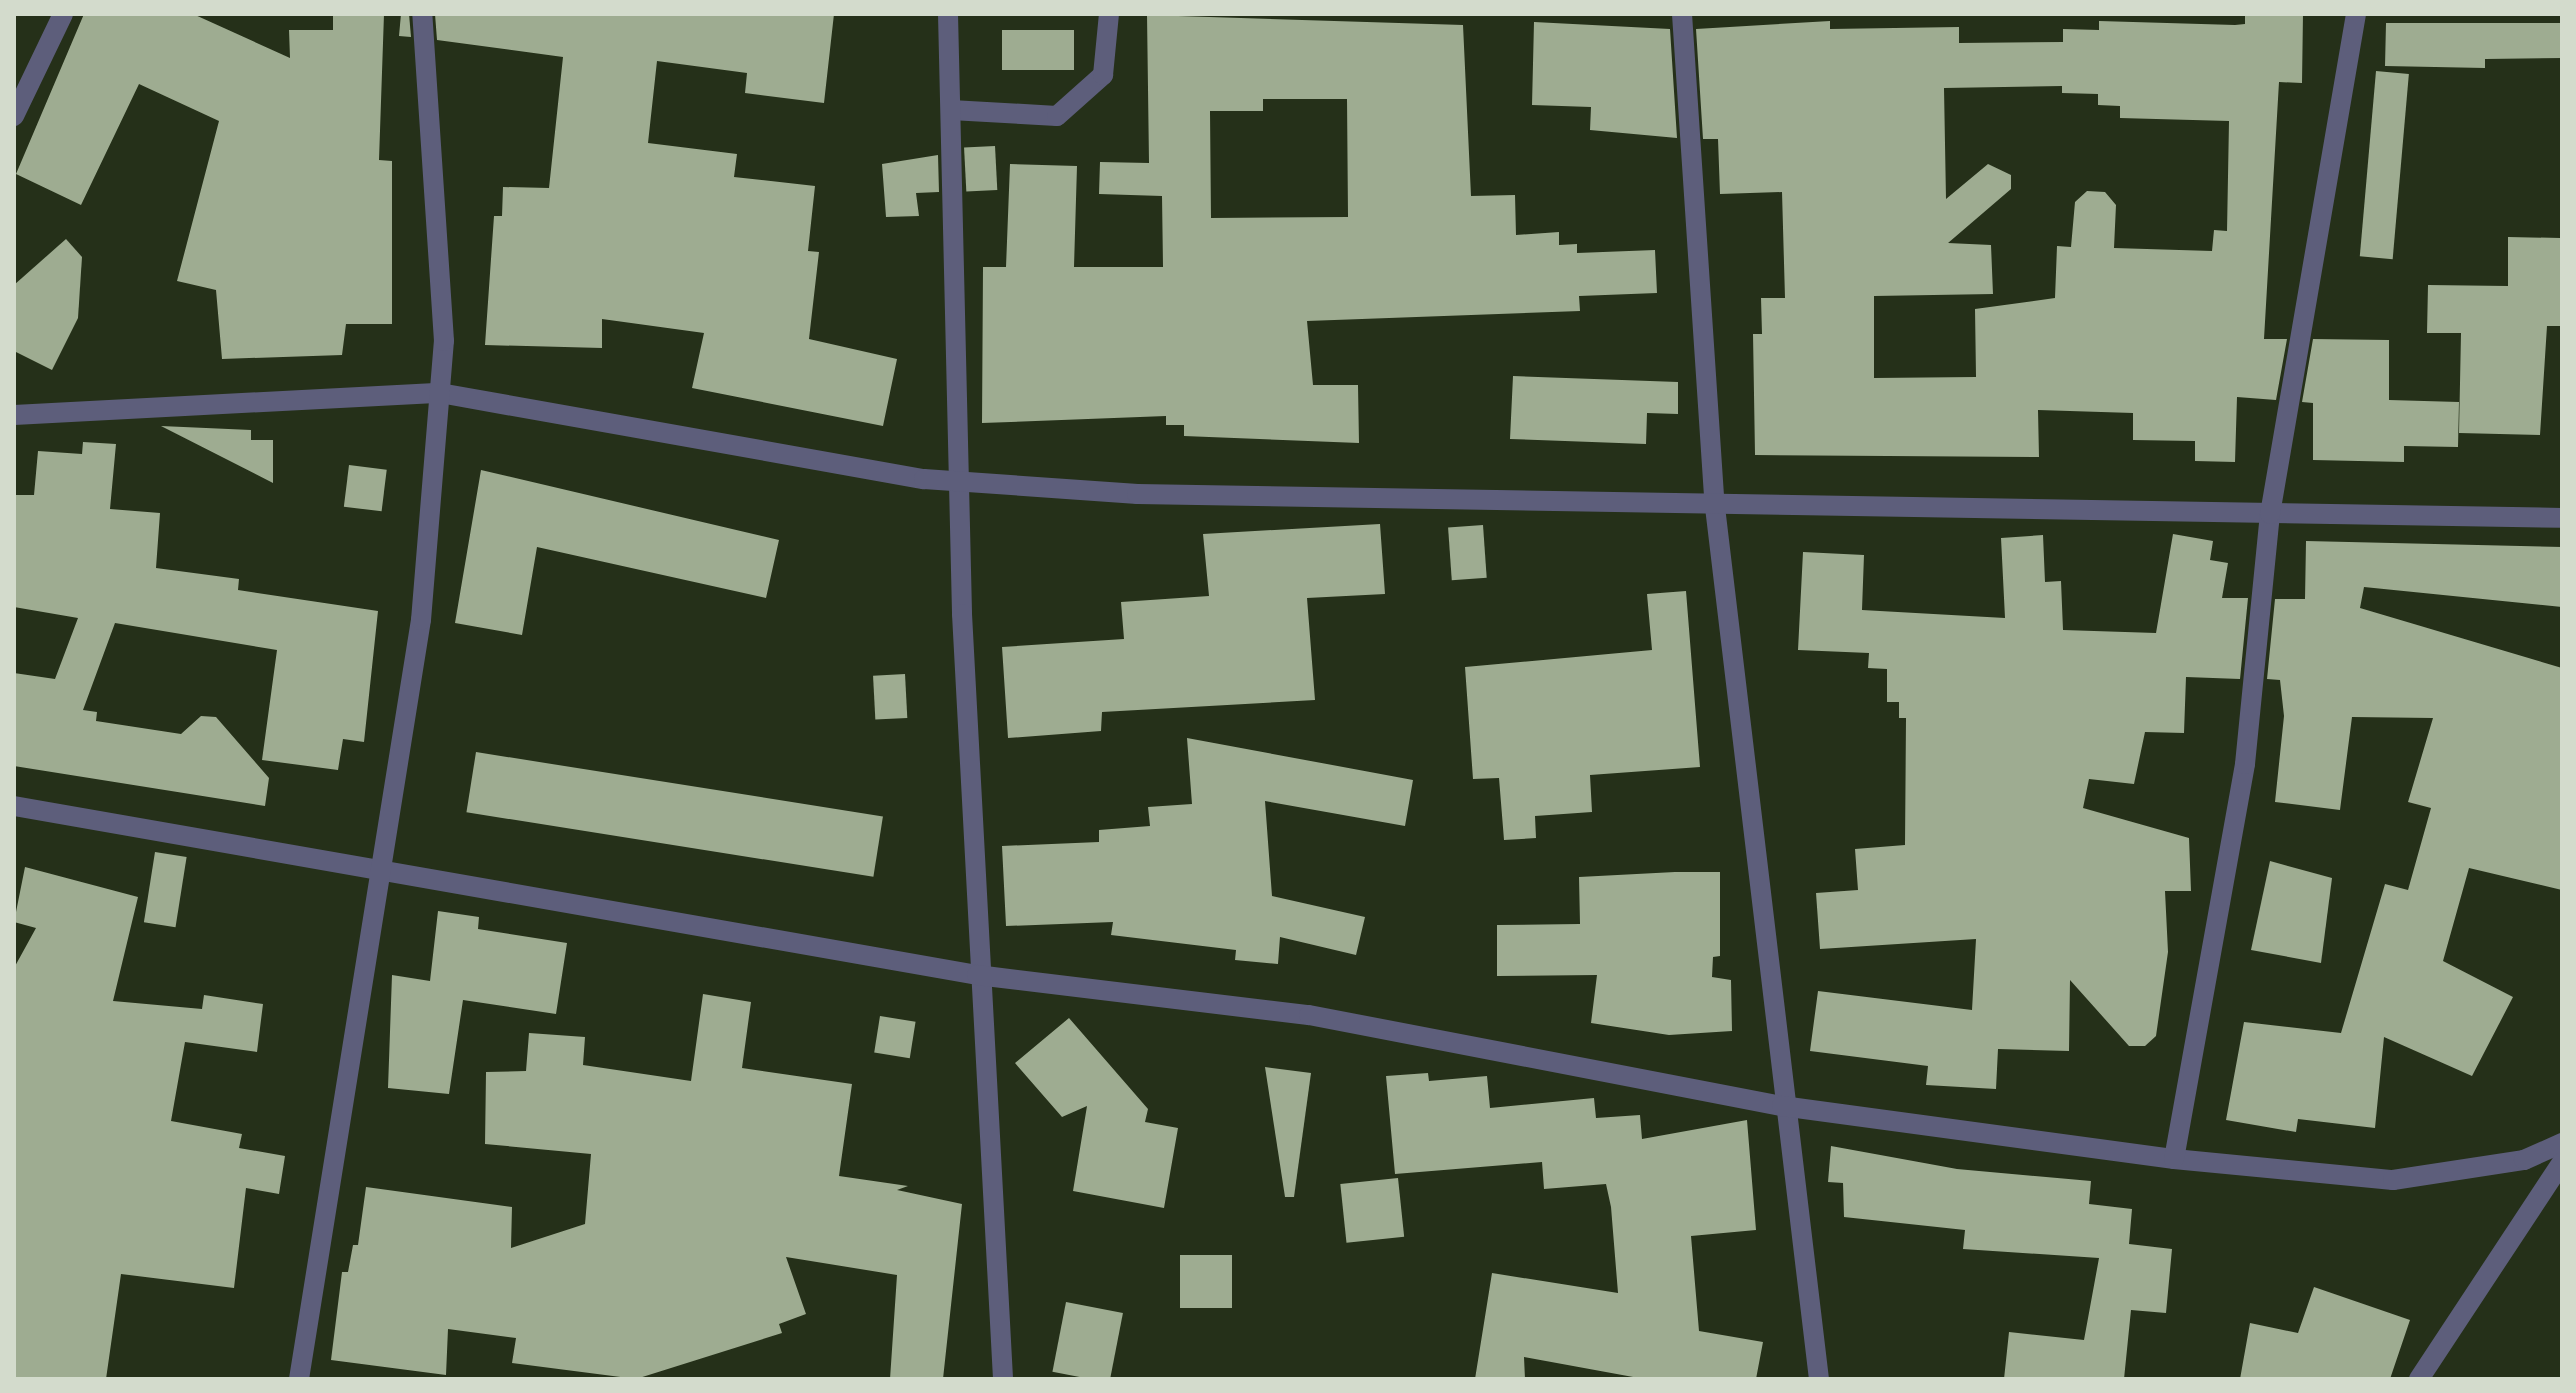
<!DOCTYPE html>
<style>
body{margin:0}
#map{position:relative;width:2576px;height:1393px;overflow:hidden;background:#253019;font-family:Signika,sans-serif}
div>[style]{position:absolute}
.building>*{inset:0;background:#9eac91;transform-origin:0 0}
.lane>*{height:20px;margin:-10px;padding:0 10px;transform-origin:10px;border-radius:10px;background:#5d5e7b}
.street>*{height:20px;margin:-10px;padding:0 10px;transform-origin:10px;border-radius:10px;background:#5d5e7b}
span{translate:-50% -50%;white-space:nowrap;text-align:center;line-height:1.15;-webkit-text-stroke:8px #1b260f;paint-order:stroke}
.frame{position:absolute;inset:0;border:16px solid #d3dbcc;pointer-events:none}
</style>
<div id="map">
<div class="building">
<i style="clip-path:polygon(84px 14px,193px 14px,290px 58px,289px 30px,333px 30px,333px 14px,384px 14px,379px 160px,392px 161px,392px 324px,346px 324px,342px 355px,222px 359px,216px 290px,177px 281px,219px 121px,139px 84px,81px 205px,16px 174px)"></i>
<i style="clip-path:polygon(401px 14px,409px 14px,411px 37px,399px 36px)"></i>
<i style="clip-path:polygon(435px 14px,834px 14px,824px 103px,745px 93px,747px 73px,657px 61px,648px 143px,737px 154px,734px 177px,815px 186px,808px 251px,819px 252px,809px 339px,897px 359px,883px 426px,692px 388px,704px 333px,602px 319px,602px 348px,485px 345px,494px 216px,502px 216px,503px 187px,549px 188px,563px 57px,437px 40px)"></i>
<i style="clip-path:polygon(evenodd,2245px 14px,2303px 14px,2302px 83px,2279px 82px,2264px 339px,2287px 339px,2276px 400px,2237px 397px,2235px 462px,2195px 461px,2195px 441px,2133px 440px,2133px 413px,2038px 410px,2039px 457px,1755px 455px,1753px 334px,1762px 334px,1761px 298px,1785px 298px,1782px 192px,1720px 194px,1718px 139px,1703px 139px,1696px 29px,1830px 21px,1830px 29px,1959px 27px,1959px 43px,2063px 42px,2063px 29px,2099px 30px,2099px 21px,2235px 25px,2245px 24px,2245px 14px,2062px 86px,2062px 93px,2098px 94px,2098px 105px,2120px 106px,2120px 118px,2229px 121px,2227px 231px,2214px 230px,2212px 251px,2114px 248px,2116px 205px,2105px 192px,2087px 191px,2075px 202px,2071px 247px,2057px 246px,2055px 298px,1975px 309px,1976px 377px,1874px 378px,1874px 296px,1993px 294px,1991px 245px,1948px 243px,2011px 189px,2011px 175px,1988px 164px,1946px 199px,1944px 88px,2062px 86px)"></i>
<i style="clip-path:polygon(evenodd,1147px 15px,1463px 25px,1471px 196px,1515px 195px,1516px 235px,1559px 232px,1559px 245px,1577px 244px,1577px 253px,1655px 250px,1657px 293px,1579px 296px,1580px 311px,1307px 321px,1313px 385px,1358px 385px,1359px 443px,1184px 436px,1184px 425px,1166px 425px,1166px 416px,982px 423px,983px 267px,1006px 267px,1010px 164px,1077px 166px,1074px 267px,1163px 267px,1162px 196px,1099px 194px,1100px 162px,1149px 163px,1147px 15px,1263px 99px,1347px 99px,1348px 217px,1211px 218px,1210px 111px,1263px 111px,1263px 99px)"></i>
<i style="clip-path:polygon(1534px 22px,1670px 29px,1677px 138px,1590px 130px,1591px 107px,1532px 105px)"></i>
<i style="clip-path:polygon(2386px 23px,2562px 23px,2562px 58px,2485px 59px,2485px 68px,2385px 66px)"></i>
<i style="left:1002px;top:30px;width:72px;height:40px"></i>
<i style="left:2376px;top:71px;width:33px;height:186px;rotate:5deg"></i>
<i style="left:995px;top:146px;width:44px;height:31px;rotate:87deg"></i>
<i style="clip-path:polygon(938px 155px,939px 192px,916px 193px,919px 216px,886px 217px,882px 164px)"></i>
<i style="clip-path:polygon(2508px 237px,2560px 238px,2562px 326px,2547px 326px,2540px 435px,2459px 433px,2461px 333px,2427px 333px,2428px 285px,2508px 286px)"></i>
<i style="clip-path:polygon(66px 239px,82px 257px,78px 318px,52px 370px,14px 351px,14px 285px)"></i>
<i style="clip-path:polygon(2313px 339px,2389px 340px,2389px 400px,2459px 402px,2458px 447px,2404px 446px,2404px 462px,2313px 460px,2313px 403px,2302px 402px)"></i>
<i style="clip-path:polygon(1513px 376px,1678px 382px,1678px 414px,1647px 413px,1646px 444px,1510px 439px)"></i>
<i style="clip-path:polygon(161px 426px,251px 430px,251px 440px,273px 440px,273px 483px)"></i>
<i style="clip-path:polygon(83px 442px,116px 444px,110px 509px,160px 513px,156px 568px,239px 579px,238px 590px,378px 611px,364px 742px,343px 739px,338px 770px,262px 760px,277px 650px,115px 623px,83px 710px,97px 712px,96px 721px,181px 734px,201px 716px,216px 717px,269px 778px,265px 806px,14px 766px,14px 673px,55px 679px,78px 618px,14px 607px,14px 495px,34px 495px,38px 451px,82px 454px)"></i>
<i style="left:349px;top:465px;width:38px;height:42px;rotate:7deg"></i>
<i style="clip-path:polygon(481px 470px,779px 540px,766px 598px,537px 547px,522px 635px,455px 623px)"></i>
<i style="clip-path:polygon(1380px 524px,1385px 594px,1307px 598px,1315px 700px,1102px 712px,1101px 731px,1008px 738px,1002px 647px,1124px 639px,1121px 602px,1209px 596px,1203px 534px)"></i>
<i style="left:1483px;top:525px;width:53px;height:35px;rotate:86deg"></i>
<i style="clip-path:polygon(2173px 534px,2213px 541px,2210px 560px,2228px 563px,2222px 598px,2248px 598px,2240px 679px,2186px 677px,2184px 733px,2145px 732px,2134px 784px,2089px 779px,2083px 808px,2189px 838px,2191px 891px,2165px 891px,2168px 952px,2156px 1036px,2145px 1046px,2129px 1046px,2070px 980px,2069px 1051px,1998px 1049px,1996px 1089px,1926px 1085px,1928px 1066px,1810px 1051px,1818px 991px,1972px 1010px,1976px 939px,1820px 949px,1816px 893px,1858px 890px,1855px 849px,1905px 845px,1906px 718px,1899px 718px,1899px 702px,1887px 702px,1887px 669px,1868px 668px,1869px 653px,1798px 650px,1803px 552px,1864px 555px,1862px 610px,2005px 618px,2001px 538px,2043px 535px,2045px 582px,2061px 581px,2063px 630px,2156px 633px)"></i>
<i style="clip-path:polygon(2306px 541px,2562px 547px,2562px 607px,2364px 587px,2360px 608px,2562px 668px,2562px 890px,2469px 868px,2443px 961px,2513px 997px,2472px 1076px,2384px 1037px,2375px 1128px,2298px 1119px,2296px 1132px,2226px 1120px,2244px 1022px,2341px 1033px,2385px 884px,2408px 890px,2431px 808px,2408px 802px,2433px 718px,2352px 717px,2340px 810px,2275px 802px,2284px 716px,2280px 680px,2267px 679px,2275px 599px,2305px 599px)"></i>
<i style="clip-path:polygon(1686px 591px,1700px 767px,1590px 775px,1592px 812px,1535px 816px,1536px 838px,1504px 840px,1499px 778px,1473px 779px,1465px 667px,1652px 650px,1647px 594px)"></i>
<i style="left:905px;top:674px;width:44px;height:32px;rotate:87deg"></i>
<i style="clip-path:polygon(1187px 738px,1413px 780px,1405px 826px,1265px 801px,1272px 896px,1365px 917px,1356px 955px,1280px 937px,1278px 964px,1235px 960px,1236px 950px,1111px 935px,1113px 922px,1006px 926px,1002px 846px,1099px 842px,1099px 830px,1150px 826px,1148px 807px,1192px 804px)"></i>
<i style="left:476px;top:752px;width:412px;height:61px;rotate:9deg"></i>
<i style="left:155px;top:852px;width:32px;height:71px;rotate:9deg"></i>
<i style="clip-path:polygon(2270px 861px,2332px 878px,2321px 963px,2251px 950px)"></i>
<i style="clip-path:polygon(25px 867px,138px 897px,113px 1001px,202px 1009px,204px 995px,263px 1004px,257px 1052px,185px 1042px,171px 1121px,242px 1134px,239px 1148px,285px 1156px,279px 1194px,246px 1188px,234px 1288px,121px 1274px,106px 1379px,14px 1379px,14px 968px,36px 928px,14px 922px)"></i>
<i style="clip-path:polygon(1675px 872px,1720px 872px,1720px 956px,1713px 957px,1712px 977px,1731px 980px,1732px 1031px,1669px 1035px,1591px 1023px,1597px 975px,1497px 976px,1497px 925px,1580px 924px,1579px 877px)"></i>
<i style="clip-path:polygon(438px 911px,479px 917px,478px 929px,567px 943px,556px 1014px,463px 1000px,449px 1094px,388px 1088px,392px 975px,430px 981px)"></i>
<i style="clip-path:polygon(703px 994px,751px 1002px,742px 1068px,852px 1084px,839px 1176px,908px 1186px,897px 1190px,962px 1204px,943px 1379px,890px 1379px,897px 1275px,786px 1257px,806px 1314px,779px 1324px,782px 1333px,636px 1379px,512px 1363px,516px 1338px,448px 1329px,446px 1375px,331px 1360px,342px 1272px,348px 1272px,353px 1245px,358px 1245px,366px 1187px,512px 1207px,511px 1248px,585px 1224px,591px 1154px,485px 1144px,486px 1072px,526px 1071px,529px 1033px,585px 1037px,583px 1065px,691px 1081px)"></i>
<i style="left:880px;top:1016px;width:36px;height:37px;rotate:9deg"></i>
<i style="clip-path:polygon(1069px 1018px,1148px 1109px,1145px 1122px,1178px 1128px,1164px 1208px,1073px 1191px,1087px 1106px,1062px 1117px,1015px 1063px)"></i>
<i style="clip-path:polygon(1265px 1067px,1311px 1073px,1294px 1197px,1285px 1197px)"></i>
<i style="clip-path:polygon(1428px 1073px,1429px 1081px,1487px 1076px,1490px 1108px,1594px 1098px,1596px 1118px,1640px 1115px,1642px 1139px,1747px 1120px,1756px 1230px,1691px 1236px,1699px 1331px,1763px 1342px,1756px 1379px,1644px 1379px,1524px 1357px,1525px 1379px,1475px 1379px,1492px 1273px,1618px 1293px,1611px 1207px,1606px 1184px,1544px 1189px,1542px 1162px,1395px 1174px,1386px 1076px)"></i>
<i style="clip-path:polygon(1831px 1146px,1957px 1169px,2091px 1181px,2089px 1204px,2132px 1209px,2129px 1244px,2172px 1249px,2166px 1313px,2131px 1310px,2124px 1379px,2004px 1379px,2009px 1332px,2084px 1340px,2099px 1258px,1963px 1249px,1965px 1230px,1844px 1217px,1843px 1183px,1828px 1182px)"></i>
<i style="left:1398px;top:1178px;width:59px;height:58px;rotate:84deg"></i>
<i style="left:1180px;top:1255px;width:52px;height:53px"></i>
<i style="clip-path:polygon(2314px 1287px,2410px 1320px,2390px 1379px,2240px 1379px,2250px 1323px,2298px 1333px)"></i>
<i style="left:1066px;top:1302px;width:58px;height:71px;rotate:11deg"></i>
</div>
<div class="lane">
<i style="left:951px;top:110px;width:106px;rotate:3.2deg"></i>
<i style="left:1057px;top:116px;width:62px;rotate:-41.7deg"></i>
<i style="left:1103px;top:75px;width:61px;rotate:-84.4deg"></i>
</div>
<div class="street">
<i style="left:948px;top:14px;width:600px;rotate:88.66deg"></i>
<i style="left:962px;top:614px;width:766px;rotate:86.93deg"></i>
<i style="left:1682px;top:14px;width:494px;rotate:86.2deg"></i>
<i style="left:1715px;top:507px;width:878px;rotate:83.2deg"></i>
<i style="left:14px;top:116px;width:113px;rotate:-64.3deg"></i>
<i style="left:14px;top:415px;width:427px;rotate:-3deg"></i>
<i style="left:440px;top:393px;width:492px;rotate:10.1deg"></i>
<i style="left:924px;top:479px;width:214px;rotate:4deg"></i>
<i style="left:1137px;top:494px;width:1425px;rotate:0.96deg"></i>
<i style="left:14px;top:806px;width:978px;rotate:9.95deg"></i>
<i style="left:977px;top:975px;width:334px;rotate:6.9deg"></i>
<i style="left:1309px;top:1015px;width:482px;rotate:10.9deg"></i>
<i style="left:1782px;top:1106px;width:396px;rotate:7.7deg"></i>
<i style="left:2174px;top:1159px;width:220px;rotate:5.5deg"></i>
<i style="left:2393px;top:1180px;width:133px;rotate:-8.7deg"></i>
<i style="left:2524px;top:1160px;width:42px;rotate:-24.1deg"></i>
<i style="left:2174px;top:1159px;width:401px;rotate:-79.8deg"></i>
<i style="left:2245px;top:764px;width:251px;rotate:-84.3deg"></i>
<i style="left:2270px;top:514px;width:507px;rotate:-80.24deg"></i>
<i style="left:299px;top:1379px;width:769px;rotate:-80.87deg"></i>
<i style="left:421px;top:620px;width:280px;rotate:-85.3deg"></i>
<i style="left:444px;top:341px;width:328px;rotate:-93.8deg"></i>
<i style="left:2419px;top:1379px;width:260px;rotate:-56.6deg"></i>
</div>
<div class="frame"></div>
</div>
